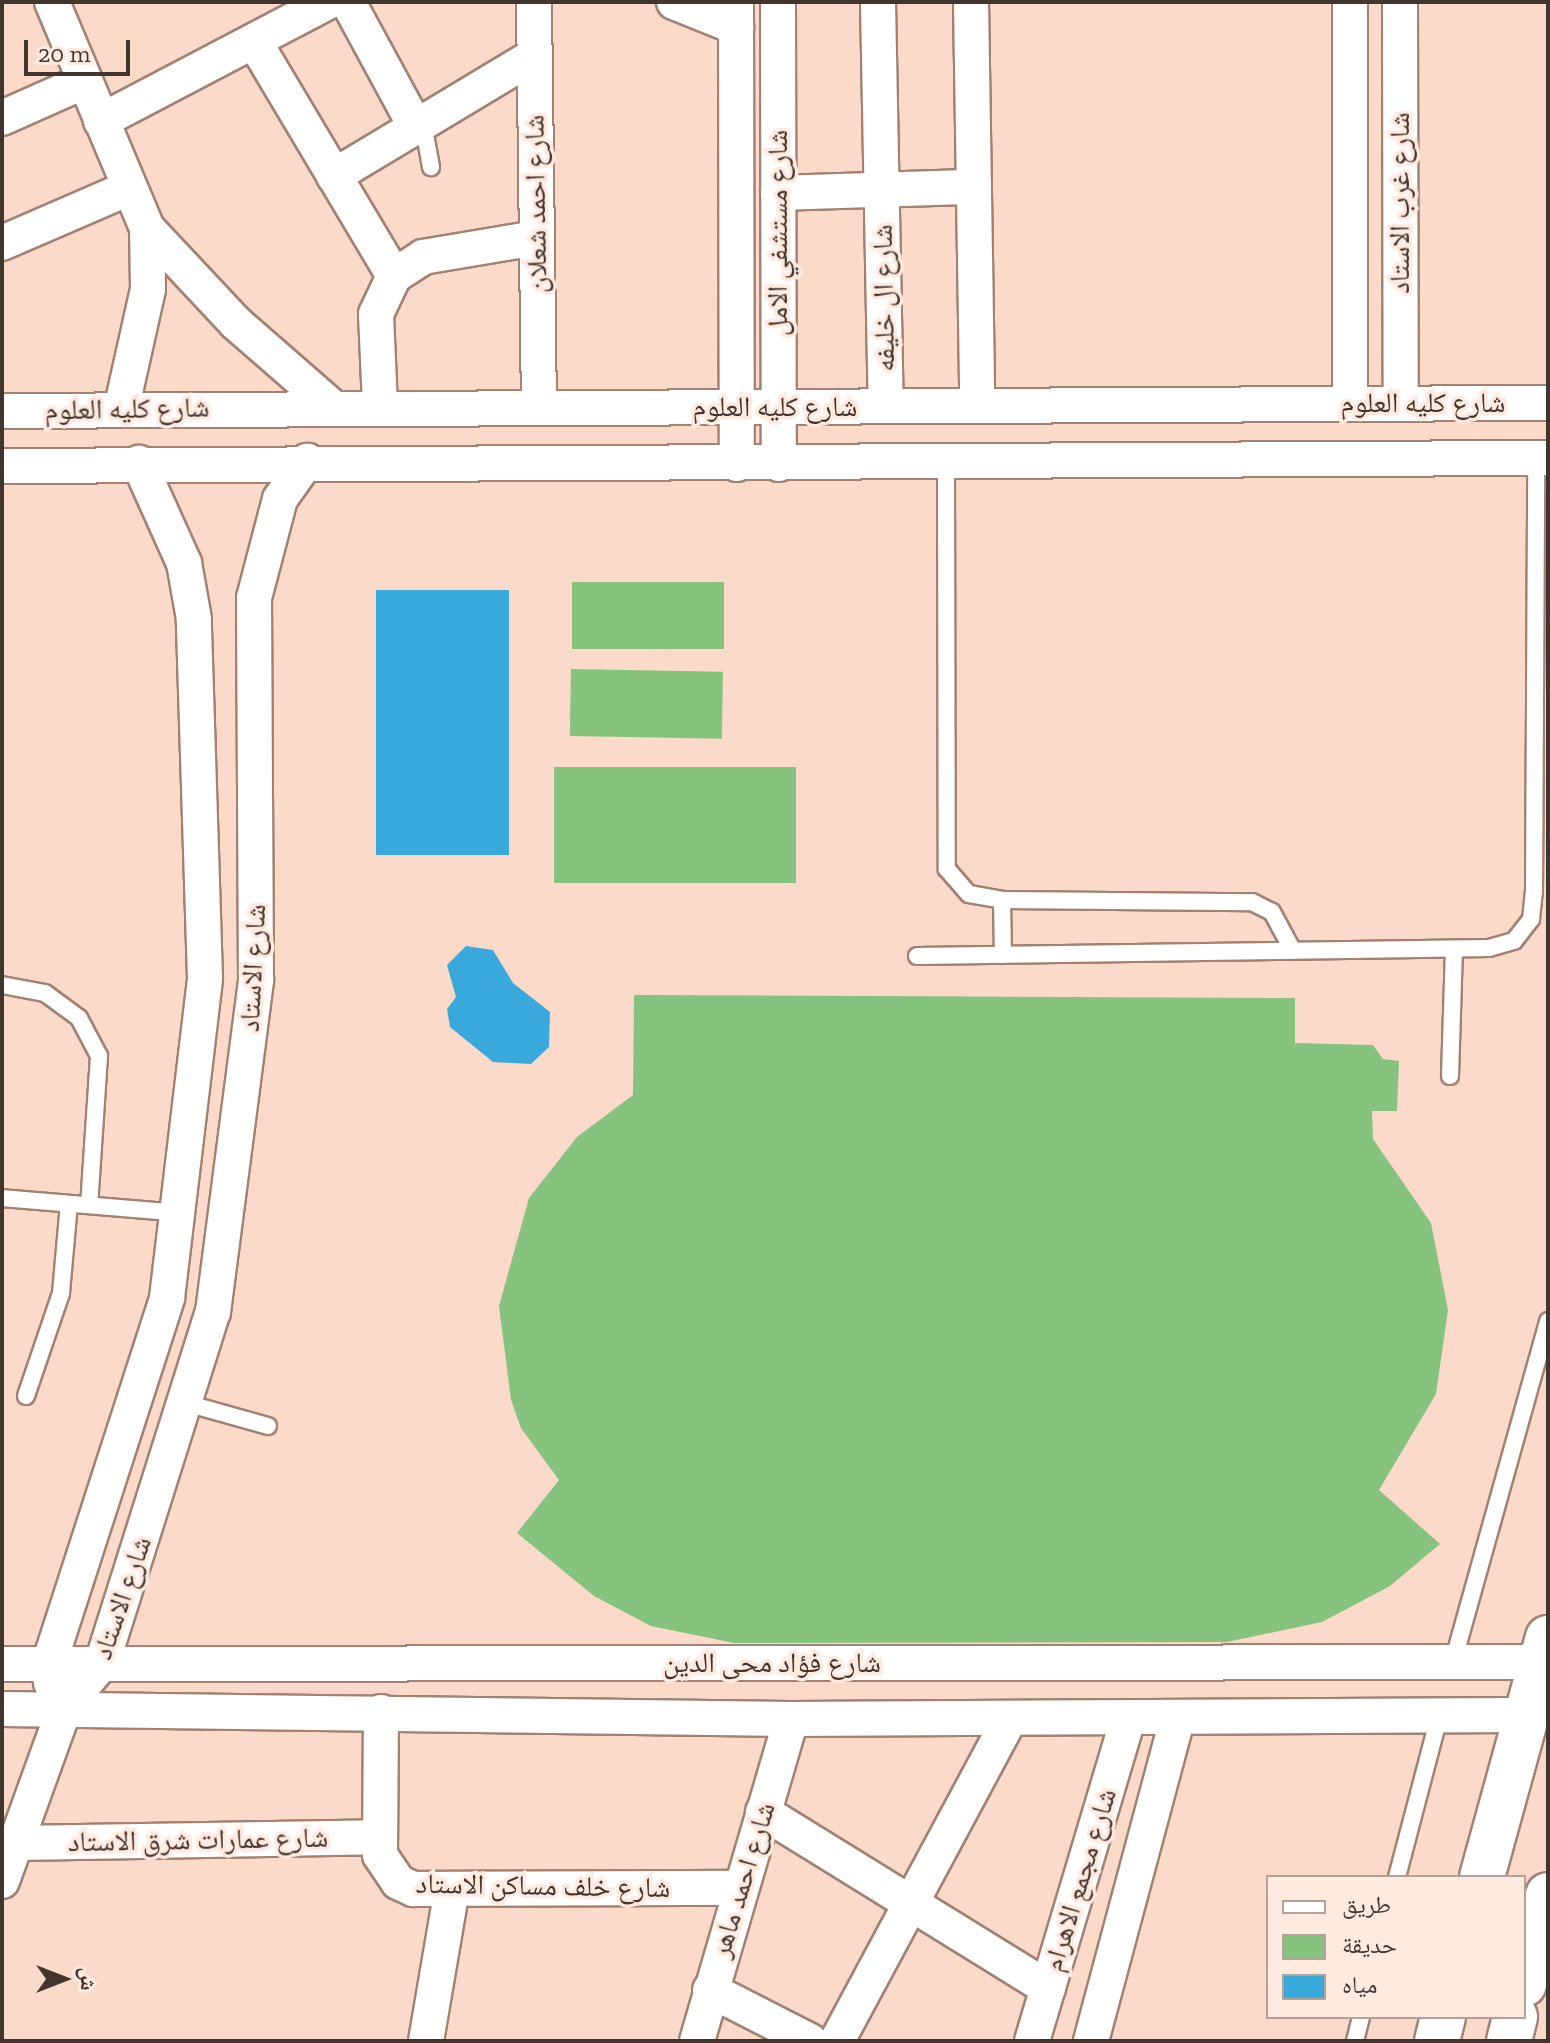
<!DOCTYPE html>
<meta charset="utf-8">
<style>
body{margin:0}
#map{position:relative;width:1550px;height:2043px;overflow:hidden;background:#fcdac9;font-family:"Zilla Slab","Noto Naskh Arabic",serif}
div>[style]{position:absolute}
.green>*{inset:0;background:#85c37e;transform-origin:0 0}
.water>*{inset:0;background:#39a9dc;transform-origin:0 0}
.roads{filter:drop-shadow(2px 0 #a18273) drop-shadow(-2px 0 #a18273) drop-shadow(0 2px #a18273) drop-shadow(0 -2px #a18273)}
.service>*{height:16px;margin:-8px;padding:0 8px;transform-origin:8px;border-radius:8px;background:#fff}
.minor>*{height:34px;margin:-17px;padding:0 17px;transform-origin:17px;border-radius:17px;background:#fff}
.secondary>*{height:44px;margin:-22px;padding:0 22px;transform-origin:22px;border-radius:22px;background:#fff}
span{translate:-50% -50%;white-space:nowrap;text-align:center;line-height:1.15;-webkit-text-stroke:7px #ffeae0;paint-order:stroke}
.street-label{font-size:28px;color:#42352e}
.frame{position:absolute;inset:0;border:4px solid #42352e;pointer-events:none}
.legend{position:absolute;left:1266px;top:1875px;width:260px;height:144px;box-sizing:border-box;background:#ffeae0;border:2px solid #b3a299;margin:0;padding:10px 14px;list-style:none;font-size:24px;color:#42352e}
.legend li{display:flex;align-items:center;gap:16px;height:40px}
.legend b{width:40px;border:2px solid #b3a299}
.north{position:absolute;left:24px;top:1939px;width:80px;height:80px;-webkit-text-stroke:6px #ffeae0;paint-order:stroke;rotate:90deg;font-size:22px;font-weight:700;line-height:32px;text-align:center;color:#42352e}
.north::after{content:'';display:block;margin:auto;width:28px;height:36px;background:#42352e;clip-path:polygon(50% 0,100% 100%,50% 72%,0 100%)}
.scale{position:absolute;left:24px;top:40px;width:106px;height:36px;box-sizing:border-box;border:4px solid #42352e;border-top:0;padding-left:10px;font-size:24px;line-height:28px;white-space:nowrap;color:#42352e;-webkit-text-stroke:6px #ffeae0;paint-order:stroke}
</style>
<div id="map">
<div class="green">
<i style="left:572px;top:582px;width:152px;height:67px"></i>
<i style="left:571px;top:669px;width:152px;height:67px;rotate:1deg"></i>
<i style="left:796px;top:767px;width:116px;height:242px;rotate:90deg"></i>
<i style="clip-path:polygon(634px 995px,1295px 998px,1295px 1043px,1373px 1045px,1383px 1059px,1399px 1061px,1397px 1111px,1372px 1111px,1373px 1139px,1431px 1223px,1448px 1310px,1436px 1394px,1379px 1490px,1440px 1544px,1390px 1586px,1322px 1622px,1227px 1642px,734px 1643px,651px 1626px,594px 1596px,517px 1533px,559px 1480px,521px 1428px,511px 1400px,499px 1306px,529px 1198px,577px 1137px,633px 1095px)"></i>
</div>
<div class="water">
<i style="left:376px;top:590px;width:133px;height:265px"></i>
<i style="clip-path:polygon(466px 946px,493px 950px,513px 983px,550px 1012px,549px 1047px,531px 1064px,493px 1062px,450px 1027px,447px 1009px,456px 997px,447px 965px)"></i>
</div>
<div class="roads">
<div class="service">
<i style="left:423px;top:123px;width:45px;rotate:79.7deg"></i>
<i style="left:946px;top:463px;width:406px;rotate:89.9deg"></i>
<i style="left:947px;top:869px;width:33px;rotate:49deg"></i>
<i style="left:969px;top:894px;width:34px;rotate:10deg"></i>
<i style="left:1002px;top:900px;width:250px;rotate:0.5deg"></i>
<i style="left:1252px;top:902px;width:22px;rotate:27deg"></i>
<i style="left:1272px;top:912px;width:44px;rotate:61.7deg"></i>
<i style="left:1002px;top:900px;width:55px;rotate:89deg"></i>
<i style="left:917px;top:956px;width:572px;rotate:-0.8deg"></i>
<i style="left:1489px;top:948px;width:26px;rotate:-16deg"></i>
<i style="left:1514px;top:941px;width:28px;rotate:-52deg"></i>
<i style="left:1531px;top:919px;width:27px;rotate:-84deg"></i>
<i style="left:1534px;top:892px;width:434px;rotate:-89.7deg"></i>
<i style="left:2px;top:985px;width:44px;rotate:10.5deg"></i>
<i style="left:45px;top:993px;width:42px;rotate:36.3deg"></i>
<i style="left:79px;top:1018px;width:43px;rotate:62.2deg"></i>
<i style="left:99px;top:1056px;width:149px;rotate:93.8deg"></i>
<i style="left:1450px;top:1076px;width:127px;rotate:-88.2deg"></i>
<i style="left:2px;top:1198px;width:179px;rotate:4.8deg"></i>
<i style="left:26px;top:1396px;width:109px;rotate:-71.2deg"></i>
<i style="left:61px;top:1293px;width:89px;rotate:-84.9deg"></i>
<i style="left:186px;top:1403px;width:85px;rotate:15.7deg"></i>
<i style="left:1453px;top:1662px;width:354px;rotate:-74.4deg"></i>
<i style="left:1397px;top:1877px;width:165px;rotate:-75.3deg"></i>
<i style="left:1355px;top:2041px;width:25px;rotate:-76deg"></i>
</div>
<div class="minor">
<i style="left:52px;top:2px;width:245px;rotate:67.2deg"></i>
<i style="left:147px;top:228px;width:130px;rotate:46.9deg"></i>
<i style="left:236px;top:323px;width:126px;rotate:41.1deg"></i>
<i style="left:348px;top:2px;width:142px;rotate:61.5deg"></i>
<i style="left:534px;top:2px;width:405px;rotate:89.3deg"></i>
<i style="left:674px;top:2px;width:67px;rotate:22deg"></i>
<i style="left:736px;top:2px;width:462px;rotate:89.9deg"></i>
<i style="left:778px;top:2px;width:462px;rotate:89.9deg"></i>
<i style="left:878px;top:2px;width:404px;rotate:88.9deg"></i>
<i style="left:971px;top:2px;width:402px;rotate:89.1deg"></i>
<i style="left:1350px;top:2px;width:402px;rotate:90deg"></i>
<i style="left:1400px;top:2px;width:402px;rotate:89.9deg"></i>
<i style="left:254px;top:41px;width:274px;rotate:59.2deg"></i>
<i style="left:2px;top:118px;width:91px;rotate:-24deg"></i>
<i style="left:101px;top:121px;width:256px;rotate:-27.7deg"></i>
<i style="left:334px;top:176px;width:233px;rotate:-31deg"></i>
<i style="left:778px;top:193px;width:196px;rotate:-1.8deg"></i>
<i style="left:2px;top:243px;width:138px;rotate:-23.4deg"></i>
<i style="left:380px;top:406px;width:92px;rotate:-92.5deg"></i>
<i style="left:376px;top:314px;width:42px;rotate:-64.7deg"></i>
<i style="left:394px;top:276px;width:35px;rotate:-33deg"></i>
<i style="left:423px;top:257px;width:114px;rotate:-9.6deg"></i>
<i style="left:121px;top:410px;width:124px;rotate:-77.4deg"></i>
<i style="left:148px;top:289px;width:61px;rotate:-90.9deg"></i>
<i style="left:2px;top:411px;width:1546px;rotate:-0.3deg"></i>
<i style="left:2px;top:466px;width:1546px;rotate:-0.3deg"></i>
<i style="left:2px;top:1664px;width:1539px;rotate:-0.07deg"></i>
<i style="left:51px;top:1683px;width:19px;rotate:-96deg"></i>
<i style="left:49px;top:1664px;width:385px;rotate:-72.1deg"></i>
<i style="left:167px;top:1298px;width:322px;rotate:-83.2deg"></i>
<i style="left:205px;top:978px;width:359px;rotate:-91.8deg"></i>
<i style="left:194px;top:619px;width:57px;rotate:-100.1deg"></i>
<i style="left:184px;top:563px;width:110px;rotate:-114.2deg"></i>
<i style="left:2px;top:1709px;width:789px;rotate:0.73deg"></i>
<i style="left:791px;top:1719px;width:736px;rotate:-0.31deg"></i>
<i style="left:381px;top:1712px;width:143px;rotate:90.4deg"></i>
<i style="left:380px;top:1855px;width:32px;rotate:56deg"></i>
<i style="left:398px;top:1882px;width:17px;rotate:25deg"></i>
<i style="left:413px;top:1889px;width:327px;rotate:-0.2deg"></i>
<i style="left:763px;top:1812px;width:335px;rotate:31.7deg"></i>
<i style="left:16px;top:1843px;width:363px;rotate:-0.9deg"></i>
<i style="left:2px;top:1881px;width:185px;rotate:-70.1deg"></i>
<i style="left:65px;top:1707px;width:57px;rotate:-49.9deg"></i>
<i style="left:102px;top:1663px;width:368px;rotate:-72.5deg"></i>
<i style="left:213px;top:1312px;width:335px;rotate:-82.6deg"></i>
<i style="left:256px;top:980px;width:382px;rotate:-90.3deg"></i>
<i style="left:254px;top:598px;width:102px;rotate:-75.3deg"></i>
<i style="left:280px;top:499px;width:47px;rotate:-54.6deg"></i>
<i style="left:710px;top:1990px;width:112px;rotate:27deg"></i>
<i style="left:426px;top:2041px;width:154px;rotate:-80.3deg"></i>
<i style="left:697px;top:2041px;width:335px;rotate:-73.7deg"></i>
<i style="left:837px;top:2041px;width:366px;rotate:-61.8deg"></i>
<i style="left:1032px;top:2041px;width:336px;rotate:-73.4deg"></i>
<i style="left:1091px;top:2041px;width:333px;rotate:-75deg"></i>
</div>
<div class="secondary">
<i style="left:1482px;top:1877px;width:248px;rotate:-74.6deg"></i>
<i style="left:1524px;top:1984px;width:92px;rotate:-74.9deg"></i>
<i style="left:1437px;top:2041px;width:25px;rotate:-76deg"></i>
<i style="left:1509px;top:2041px;width:25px;rotate:-76deg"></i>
</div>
</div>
<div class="street-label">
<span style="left:1400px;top:203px;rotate:-90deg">شارع غرب الاستاد</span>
<span style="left:536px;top:204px;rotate:-91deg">شارع احمد شعلان</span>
<span style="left:778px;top:233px;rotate:-90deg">شارع مستشفي الامل</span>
<span style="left:884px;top:298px;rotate:-91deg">شارع ال خليفه</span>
<span style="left:1423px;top:403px">شارع كليه العلوم</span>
<span style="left:775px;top:407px">شارع كليه العلوم</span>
<span style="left:127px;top:409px;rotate:-1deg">شارع كليه العلوم</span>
<span style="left:253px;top:968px;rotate:-87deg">شارع الاستاد</span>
<span style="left:122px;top:1598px;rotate:-71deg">شارع الاستاد</span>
<span style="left:772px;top:1663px">شارع فؤاد محى الدين</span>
<span style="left:198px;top:1840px;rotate:-1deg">شارع عمارات شرق الاستاد</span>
<span style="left:743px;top:1880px;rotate:-73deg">شارع احمد ماهر</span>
<span style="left:1080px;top:1880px;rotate:-73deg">شارع مجمع الاهرام</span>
<span style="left:543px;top:1886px;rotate:1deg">شارع خلف مساكن الاستاد</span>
</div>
<div class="frame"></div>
<ul class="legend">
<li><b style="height:10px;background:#fff"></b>طريق</li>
<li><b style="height:22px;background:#85c37e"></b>حديقة</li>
<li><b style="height:22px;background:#39a9dc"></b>مياه</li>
</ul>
<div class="north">ش</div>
<div class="scale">20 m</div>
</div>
